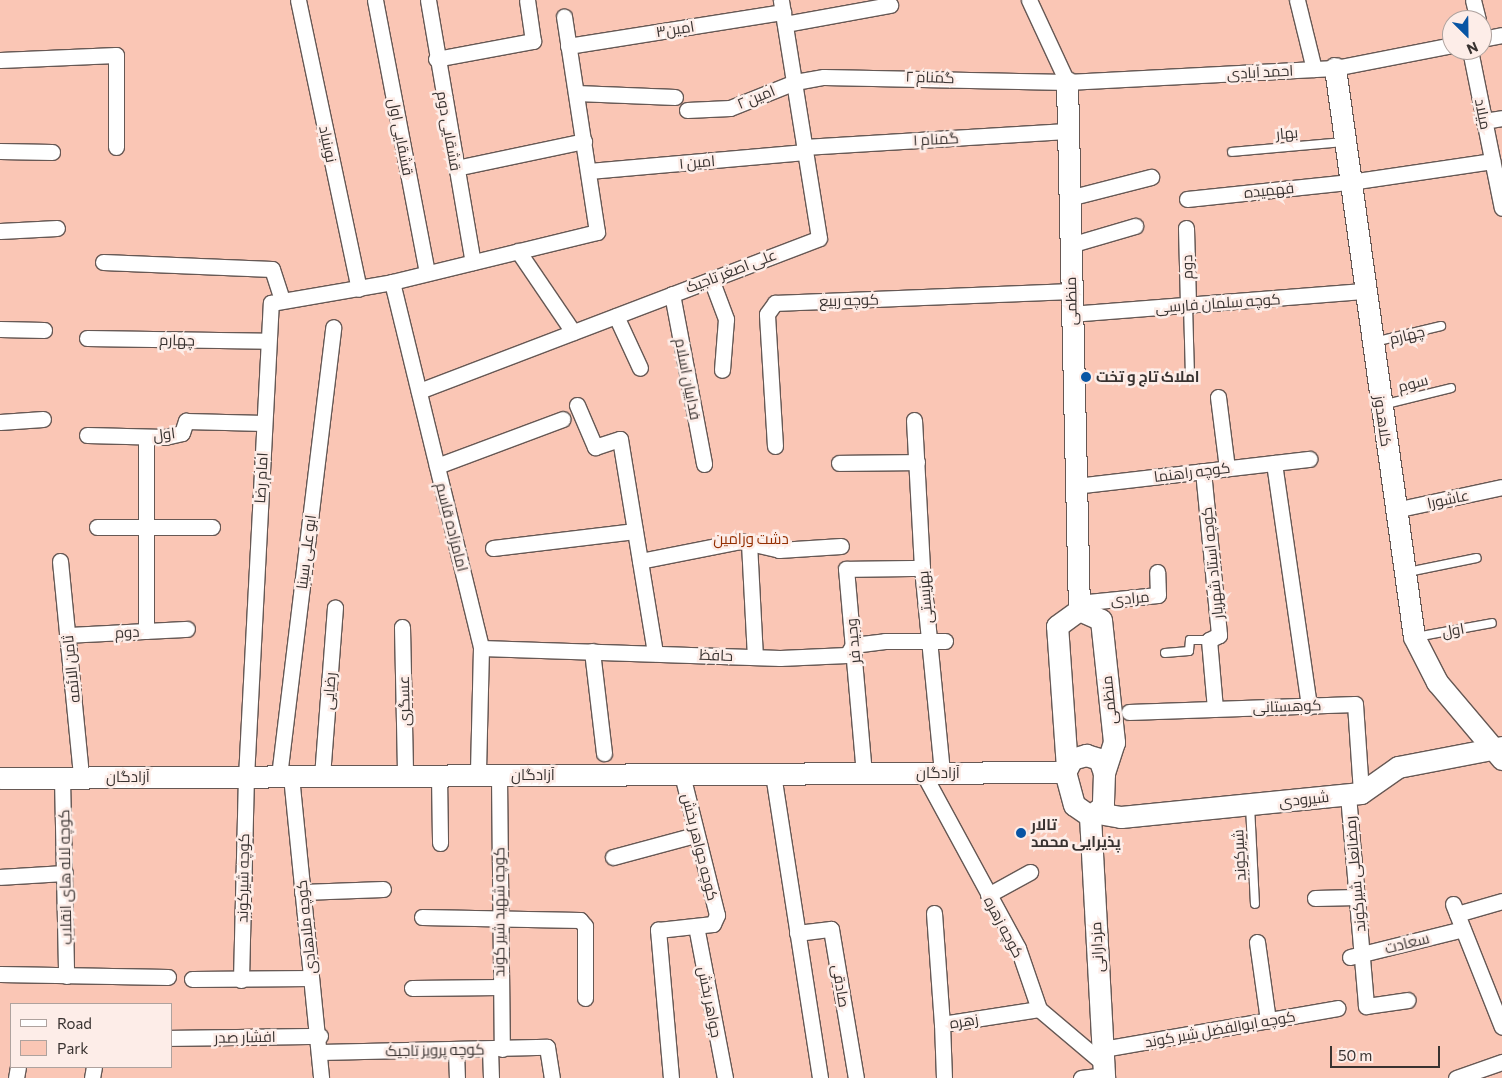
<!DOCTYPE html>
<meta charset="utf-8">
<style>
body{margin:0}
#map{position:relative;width:1502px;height:1078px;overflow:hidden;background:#f0e0db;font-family:Commissioner,Cairo,sans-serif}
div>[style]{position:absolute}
.green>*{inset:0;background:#fac6b5}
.roads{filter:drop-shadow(1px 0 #665854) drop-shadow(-1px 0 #665854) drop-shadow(0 1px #665854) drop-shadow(0 -1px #665854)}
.lane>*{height:8px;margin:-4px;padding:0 4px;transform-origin:4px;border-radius:4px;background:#fff}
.street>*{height:15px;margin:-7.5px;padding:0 7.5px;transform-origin:7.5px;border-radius:7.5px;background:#fff}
.secondary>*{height:21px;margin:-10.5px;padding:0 10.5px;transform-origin:10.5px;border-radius:10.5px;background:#fff}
.dots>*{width:14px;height:14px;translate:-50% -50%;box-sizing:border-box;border:2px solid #fdede8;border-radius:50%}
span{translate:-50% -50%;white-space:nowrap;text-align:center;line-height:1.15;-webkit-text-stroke:5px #fdede8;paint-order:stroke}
.street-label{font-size:15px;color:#383230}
.poi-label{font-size:15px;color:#383230;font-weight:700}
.left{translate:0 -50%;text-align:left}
.park-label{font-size:15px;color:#942f02}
.legend{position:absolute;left:10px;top:1003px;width:162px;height:65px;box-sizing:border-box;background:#fdede8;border:1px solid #aea29e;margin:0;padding:6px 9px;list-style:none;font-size:15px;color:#383230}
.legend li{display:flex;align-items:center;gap:10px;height:25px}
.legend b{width:25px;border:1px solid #aea29e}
.north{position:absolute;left:1442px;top:10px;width:50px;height:50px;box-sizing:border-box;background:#fdede8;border:1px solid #aea29e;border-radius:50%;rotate:157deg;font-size:14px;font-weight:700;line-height:20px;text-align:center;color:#383230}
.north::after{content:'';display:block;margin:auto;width:18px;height:22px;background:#0955a4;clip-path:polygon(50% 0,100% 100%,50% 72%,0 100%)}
.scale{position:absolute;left:1330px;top:1046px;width:110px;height:22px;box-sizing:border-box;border:2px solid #383230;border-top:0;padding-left:6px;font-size:15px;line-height:18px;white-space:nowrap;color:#383230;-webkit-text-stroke:4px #fdede8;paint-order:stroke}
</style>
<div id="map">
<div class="green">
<i style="clip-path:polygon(evenodd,0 0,1502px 0,1502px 1078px,0 1078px,0 0,1452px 20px,1482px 20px,1482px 50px,1452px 50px,1452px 20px,0 0,11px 1004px,171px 1004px,171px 1067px,11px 1067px,11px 1004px)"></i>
</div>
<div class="roads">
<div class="lane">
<i style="left:1232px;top:152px;width:111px;rotate:-5.1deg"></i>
<i style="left:1188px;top:305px;width:73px;rotate:88.4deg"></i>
<i style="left:1374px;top:342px;width:69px;rotate:-13.4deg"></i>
<i style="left:1382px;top:405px;width:71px;rotate:-13.8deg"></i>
<i style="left:1408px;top:572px;width:70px;rotate:-11.5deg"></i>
<i style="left:1416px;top:637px;width:77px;rotate:-10.4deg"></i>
<i style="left:1165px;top:653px;width:24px;rotate:-5deg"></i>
<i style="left:1189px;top:651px;width:11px;rotate:-85deg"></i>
<i style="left:1190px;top:640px;width:19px"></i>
<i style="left:1250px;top:806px;width:98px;rotate:87.1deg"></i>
</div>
<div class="street">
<i style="left:298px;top:0;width:295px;rotate:78.1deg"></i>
<i style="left:375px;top:0;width:278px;rotate:79.2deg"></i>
<i style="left:428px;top:0;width:266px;rotate:80.3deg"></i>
<i style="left:1029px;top:0;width:90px;rotate:65.1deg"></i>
<i style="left:1297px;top:0;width:71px;rotate:76.2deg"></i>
<i style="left:1473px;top:0;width:21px;rotate:76deg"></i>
<i style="left:785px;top:24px;width:107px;rotate:-10.3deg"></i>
<i style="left:1482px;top:39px;width:20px;rotate:-11deg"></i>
<i style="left:568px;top:46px;width:218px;rotate:-9deg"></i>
<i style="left:1470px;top:50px;width:161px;rotate:78.6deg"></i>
<i style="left:436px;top:59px;width:99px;rotate:-10.5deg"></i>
<i style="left:533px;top:41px;width:41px;rotate:-98.3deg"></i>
<i style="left:0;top:60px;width:116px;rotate:-2.5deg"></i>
<i style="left:116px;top:55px;width:92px;rotate:90deg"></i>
<i style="left:576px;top:93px;width:99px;rotate:2.3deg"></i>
<i style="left:687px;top:110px;width:43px;rotate:-2.7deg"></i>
<i style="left:730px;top:108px;width:70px;rotate:-21.8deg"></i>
<i style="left:795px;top:82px;width:29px;rotate:-10deg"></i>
<i style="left:824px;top:77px;width:243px;rotate:1.2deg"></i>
<i style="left:1067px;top:82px;width:268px;rotate:-3deg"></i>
<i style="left:1335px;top:68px;width:119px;rotate:-11.1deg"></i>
<i style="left:1484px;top:121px;width:18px;rotate:-9deg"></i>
<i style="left:804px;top:147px;width:263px;rotate:-3.5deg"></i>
<i style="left:0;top:151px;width:52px;rotate:1.1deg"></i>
<i style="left:456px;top:168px;width:131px;rotate:-11.9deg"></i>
<i style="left:589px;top:171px;width:217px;rotate:-5deg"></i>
<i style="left:1069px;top:198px;width:85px;rotate:-14.4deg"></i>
<i style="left:1187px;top:199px;width:164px;rotate:-6deg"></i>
<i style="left:1350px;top:182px;width:144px;rotate:-8.4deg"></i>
<i style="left:1186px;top:228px;width:77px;rotate:88.5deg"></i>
<i style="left:0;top:231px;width:57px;rotate:-3deg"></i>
<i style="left:1070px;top:245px;width:68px;rotate:-16.3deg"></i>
<i style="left:518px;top:251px;width:98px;rotate:55.8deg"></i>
<i style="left:103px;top:262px;width:169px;rotate:2.4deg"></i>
<i style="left:272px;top:269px;width:32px;rotate:72deg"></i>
<i style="left:711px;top:279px;width:43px;rotate:69.4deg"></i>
<i style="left:726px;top:319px;width:51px;rotate:94.5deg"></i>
<i style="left:392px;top:282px;width:377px;rotate:76.3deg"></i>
<i style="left:481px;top:648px;width:127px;rotate:91.4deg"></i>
<i style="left:672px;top:294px;width:173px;rotate:79.3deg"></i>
<i style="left:1071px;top:314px;width:295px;rotate:-4.5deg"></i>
<i style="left:616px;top:316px;width:57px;rotate:65.2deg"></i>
<i style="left:0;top:329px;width:44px;rotate:1.3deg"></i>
<i style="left:87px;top:338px;width:181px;rotate:0.9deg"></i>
<i style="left:419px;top:391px;width:428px;rotate:-20.9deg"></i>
<i style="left:819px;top:238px;width:241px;rotate:-99.1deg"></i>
<i style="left:1218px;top:397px;width:72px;rotate:82.8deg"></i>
<i style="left:577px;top:405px;width:46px;rotate:66.8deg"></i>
<i style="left:595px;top:447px;width:26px;rotate:-18deg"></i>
<i style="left:620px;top:439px;width:217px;rotate:80.7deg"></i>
<i style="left:914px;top:420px;width:148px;rotate:86.9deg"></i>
<i style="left:922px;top:568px;width:206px;rotate:84.4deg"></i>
<i style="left:0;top:422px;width:43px;rotate:-4deg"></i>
<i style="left:87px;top:435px;width:78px;rotate:1.5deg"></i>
<i style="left:165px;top:437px;width:17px;rotate:-13deg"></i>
<i style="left:182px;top:433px;width:13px;rotate:-72deg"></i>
<i style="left:186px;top:421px;width:78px;rotate:1.5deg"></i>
<i style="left:775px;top:446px;width:132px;rotate:-93.5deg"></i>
<i style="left:767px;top:314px;width:14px;rotate:-54deg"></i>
<i style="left:775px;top:303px;width:296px;rotate:-2.3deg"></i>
<i style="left:839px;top:463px;width:78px;rotate:-0.7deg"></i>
<i style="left:1274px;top:463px;width:246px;rotate:81.8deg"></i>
<i style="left:437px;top:466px;width:134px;rotate:-20.5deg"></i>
<i style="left:1203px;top:471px;width:165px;rotate:84.4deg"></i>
<i style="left:1219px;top:635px;width:11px;rotate:153deg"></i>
<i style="left:1209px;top:640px;width:69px;rotate:85deg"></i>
<i style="left:1075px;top:486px;width:236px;rotate:-6.6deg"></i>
<i style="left:1395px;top:510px;width:109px;rotate:-12.1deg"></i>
<i style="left:97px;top:527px;width:115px"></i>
<i style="left:749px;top:543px;width:114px;rotate:87deg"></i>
<i style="left:493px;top:548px;width:143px;rotate:-6.8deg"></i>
<i style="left:60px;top:561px;width:217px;rotate:84.4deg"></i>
<i style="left:640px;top:561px;width:103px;rotate:-11.2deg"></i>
<i style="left:741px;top:541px;width:39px;rotate:13deg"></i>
<i style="left:779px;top:550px;width:62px;rotate:-3.7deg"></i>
<i style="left:1078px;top:603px;width:80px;rotate:-5.7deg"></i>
<i style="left:1158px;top:595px;width:23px;rotate:-92deg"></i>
<i style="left:402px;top:627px;width:149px;rotate:88.8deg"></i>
<i style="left:146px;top:631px;width:194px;rotate:-90deg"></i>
<i style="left:67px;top:635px;width:120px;rotate:-2.9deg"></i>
<i style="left:481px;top:648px;width:299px;rotate:1.9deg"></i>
<i style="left:780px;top:658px;width:67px;rotate:-2.6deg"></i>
<i style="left:847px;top:655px;width:12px;rotate:-59deg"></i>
<i style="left:853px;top:645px;width:32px;rotate:-7deg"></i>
<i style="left:885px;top:641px;width:60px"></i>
<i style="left:592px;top:651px;width:103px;rotate:83.3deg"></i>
<i style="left:1129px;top:712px;width:226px;rotate:-2deg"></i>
<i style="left:1355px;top:704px;width:89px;rotate:86.1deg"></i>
<i style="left:923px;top:773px;width:199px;rotate:61.5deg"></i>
<i style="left:1018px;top:948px;width:65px;rotate:71deg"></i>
<i style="left:1039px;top:1009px;width:84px;rotate:40.2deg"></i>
<i style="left:773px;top:774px;width:308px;rotate:81.2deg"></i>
<i style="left:864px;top:774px;width:206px;rotate:-95deg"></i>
<i style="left:846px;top:569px;width:76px;rotate:-0.8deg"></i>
<i style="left:279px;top:776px;width:452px;rotate:-83.1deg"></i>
<i style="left:291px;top:776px;width:303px;rotate:84.3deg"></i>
<i style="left:322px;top:776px;width:169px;rotate:-85.6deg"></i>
<i style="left:439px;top:776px;width:67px;rotate:89.1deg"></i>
<i style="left:499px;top:776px;width:273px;rotate:89.4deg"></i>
<i style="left:62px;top:778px;width:198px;rotate:88.8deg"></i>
<i style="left:1348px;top:795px;width:212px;rotate:85.1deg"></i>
<i style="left:1366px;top:1006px;width:42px;rotate:-8.1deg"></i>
<i style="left:613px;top:857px;width:85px;rotate:-15deg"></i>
<i style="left:0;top:877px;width:65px;rotate:-3.5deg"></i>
<i style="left:302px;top:892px;width:81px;rotate:-2.1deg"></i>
<i style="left:988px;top:895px;width:48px;rotate:-28.7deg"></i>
<i style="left:1315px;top:898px;width:42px;rotate:-1.4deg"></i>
<i style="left:1453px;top:904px;width:132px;rotate:68.3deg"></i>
<i style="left:934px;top:913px;width:111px;rotate:85.9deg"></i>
<i style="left:1457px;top:914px;width:47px;rotate:-16.1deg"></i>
<i style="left:422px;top:917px;width:158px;rotate:1.1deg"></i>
<i style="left:580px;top:920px;width:8px;rotate:50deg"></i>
<i style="left:585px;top:926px;width:72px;rotate:90deg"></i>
<i style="left:696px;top:926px;width:155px;rotate:79.2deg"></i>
<i style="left:797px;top:933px;width:34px;rotate:-7deg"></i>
<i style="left:831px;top:929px;width:151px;rotate:80.5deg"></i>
<i style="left:1257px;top:942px;width:79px;rotate:82deg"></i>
<i style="left:1350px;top:957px;width:116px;rotate:-13.9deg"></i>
<i style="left:0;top:974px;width:168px;rotate:1deg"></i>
<i style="left:192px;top:979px;width:119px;rotate:-0.5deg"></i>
<i style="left:241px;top:980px;width:203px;rotate:-88.6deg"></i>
<i style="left:246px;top:777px;width:475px;rotate:-87deg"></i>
<i style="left:271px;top:303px;width:123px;rotate:-9.8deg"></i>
<i style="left:392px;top:282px;width:211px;rotate:-13.7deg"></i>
<i style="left:597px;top:232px;width:218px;rotate:-98.7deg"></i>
<i style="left:412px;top:988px;width:87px;rotate:-0.7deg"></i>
<i style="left:171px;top:1038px;width:149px;rotate:-0.8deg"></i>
<i style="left:490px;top:1049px;width:29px;rotate:88deg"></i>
<i style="left:1103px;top:1049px;width:238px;rotate:-9.9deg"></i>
<i style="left:456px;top:1051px;width:27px;rotate:88deg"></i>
<i style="left:320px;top:1052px;width:227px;rotate:-1.3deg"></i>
<i style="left:547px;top:1047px;width:31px;rotate:81deg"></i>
<i style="left:16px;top:1078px;width:11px;rotate:-80deg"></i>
<i style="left:92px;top:1078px;width:11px;rotate:-80deg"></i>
<i style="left:671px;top:1078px;width:149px;rotate:-95deg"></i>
<i style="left:658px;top:930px;width:55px;rotate:-6.2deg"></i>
<i style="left:713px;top:924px;width:10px;rotate:-66deg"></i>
<i style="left:717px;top:915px;width:144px;rotate:-104deg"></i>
<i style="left:944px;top:1078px;width:54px;rotate:-92.1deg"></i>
<i style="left:942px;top:1024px;width:98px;rotate:-8.8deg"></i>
<i style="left:1081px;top:1078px;width:23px;rotate:-7deg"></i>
<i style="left:1456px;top:1078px;width:49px;rotate:-19.2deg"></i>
</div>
<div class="secondary">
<i style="left:1335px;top:68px;width:574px;rotate:82.1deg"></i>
<i style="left:1414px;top:637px;width:51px;rotate:62.9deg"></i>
<i style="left:1437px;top:682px;width:101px;rotate:49.8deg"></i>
<i style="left:1067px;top:82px;width:528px;rotate:88.7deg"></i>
<i style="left:1086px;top:755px;width:14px;rotate:17deg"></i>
<i style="left:1099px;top:759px;width:15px;rotate:70deg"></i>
<i style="left:1104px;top:773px;width:33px;rotate:92deg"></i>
<i style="left:1103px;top:806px;width:16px;rotate:142deg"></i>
<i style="left:1090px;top:816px;width:19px;rotate:-145deg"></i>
<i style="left:1074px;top:805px;width:34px;rotate:-105deg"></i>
<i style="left:1065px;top:772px;width:15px;rotate:-62deg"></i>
<i style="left:1072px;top:759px;width:15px;rotate:-16deg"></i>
<i style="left:1067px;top:768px;width:142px;rotate:-94deg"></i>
<i style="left:1057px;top:626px;width:27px;rotate:-36deg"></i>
<i style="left:1079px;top:610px;width:24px;rotate:24deg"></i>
<i style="left:1101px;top:620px;width:123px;rotate:83.9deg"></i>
<i style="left:1114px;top:742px;width:33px;rotate:108deg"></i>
<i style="left:0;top:778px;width:1065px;rotate:-0.32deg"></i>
<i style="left:1098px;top:813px;width:23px;rotate:10deg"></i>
<i style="left:1121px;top:817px;width:241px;rotate:-5.7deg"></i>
<i style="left:1361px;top:793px;width:45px;rotate:-35.1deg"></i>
<i style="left:1398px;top:767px;width:106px;rotate:-10.9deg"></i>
<i style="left:1090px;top:816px;width:262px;rotate:86.9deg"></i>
</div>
</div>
<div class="dots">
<i style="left:1086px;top:377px;background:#0955a4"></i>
<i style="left:1021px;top:833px;background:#0955a4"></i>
</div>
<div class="street-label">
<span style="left:675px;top:29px;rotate:-9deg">امین۳</span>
<span style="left:1260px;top:72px;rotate:-3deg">احمد آبادی</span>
<span style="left:930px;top:77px;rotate:2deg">گمنام ۲</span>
<span style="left:756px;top:97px;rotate:-22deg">امین ۲</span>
<span style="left:1483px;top:114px;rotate:79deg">میلاد</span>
<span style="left:449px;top:131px;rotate:80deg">قشقایی دوم</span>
<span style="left:1287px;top:133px;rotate:-5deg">بهار</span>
<span style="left:401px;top:137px;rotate:79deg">قشقایی اول</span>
<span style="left:936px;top:139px;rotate:-3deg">گمنام ۱</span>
<span style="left:328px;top:144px;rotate:78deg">نوبنیاد</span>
<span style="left:697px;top:162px;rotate:-5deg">امین ۱</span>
<span style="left:1269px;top:190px;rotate:-6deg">فهمیده</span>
<span style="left:1187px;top:267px;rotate:-91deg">دوم</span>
<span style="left:731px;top:271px;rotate:-21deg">علی اصغر تاجیک</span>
<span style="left:849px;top:300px;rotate:-2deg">کوچه ربیع</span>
<span style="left:1071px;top:301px;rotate:-91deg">منظمی</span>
<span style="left:1218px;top:303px;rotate:-4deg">کوچه سلمان فارسی</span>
<span style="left:1407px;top:335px;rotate:-13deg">چهارم</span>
<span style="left:177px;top:340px;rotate:1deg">چهارم</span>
<span style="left:688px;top:379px;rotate:79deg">فداییان اسلام</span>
<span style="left:1413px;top:383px;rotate:-14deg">سوم</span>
<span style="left:1383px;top:421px;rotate:82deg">کلاهدوز</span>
<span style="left:164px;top:434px;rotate:-7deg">اول</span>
<span style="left:1192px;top:472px;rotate:-7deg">کوچه راهنما</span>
<span style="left:261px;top:478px;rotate:-87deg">امام رضا</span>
<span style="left:1448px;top:499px;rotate:-12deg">عاشورا</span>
<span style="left:452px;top:527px;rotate:76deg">امامزاده قاسم</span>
<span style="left:306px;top:552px;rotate:-83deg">ابو علی سینا</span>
<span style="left:1212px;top:563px;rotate:-96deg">کوچه استاد شهریار</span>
<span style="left:925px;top:597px;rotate:-95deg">بهزیستی</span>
<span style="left:1130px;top:598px;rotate:-5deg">مرادی</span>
<span style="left:1453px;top:630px;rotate:-10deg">اول</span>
<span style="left:127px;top:632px;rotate:-3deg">دوم</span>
<span style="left:853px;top:641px;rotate:-95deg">وحید فر</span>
<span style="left:716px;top:655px;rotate:2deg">حافظ</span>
<span style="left:71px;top:669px;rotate:-96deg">ثامن الائمه</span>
<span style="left:329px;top:691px;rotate:-86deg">رضایی</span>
<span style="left:1109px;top:700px;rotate:-96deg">منظمی</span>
<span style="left:404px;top:701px;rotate:-91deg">عسگری</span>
<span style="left:1287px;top:706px;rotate:-2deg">کوهستانی</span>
<span style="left:938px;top:773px">آزادگان</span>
<span style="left:533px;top:775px">آزادگان</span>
<span style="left:128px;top:777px">آزادگان</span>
<span style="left:1304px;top:799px;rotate:-6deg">شیرودی</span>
<span style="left:700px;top:847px;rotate:76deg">کوچه جواهر بخش</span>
<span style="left:1239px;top:855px;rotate:-93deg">شیرکوند</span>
<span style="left:1355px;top:874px;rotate:-95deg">رمضانعلی شیرکوند</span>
<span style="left:65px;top:877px;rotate:-91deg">کوچه لاله های انقلاب</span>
<span style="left:243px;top:878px;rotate:-89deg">کوچه شیرکوند</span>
<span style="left:499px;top:912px;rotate:-90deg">کوچه شهید شیر کوند</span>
<span style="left:306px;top:927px;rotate:-96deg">کوچه ملاهادی</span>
<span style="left:1004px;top:927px;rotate:62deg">کوچه زهره</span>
<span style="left:1407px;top:943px;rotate:-14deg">سعادت</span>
<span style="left:1097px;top:947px;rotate:-93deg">مزدارانی</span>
<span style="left:841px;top:986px;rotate:81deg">صادقی</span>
<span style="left:710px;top:1002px;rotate:79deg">جواهر بخش</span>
<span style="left:964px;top:1021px;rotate:-9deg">زهره</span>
<span style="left:1220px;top:1029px;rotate:-10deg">کوچه ابوالفضل شیر کوند</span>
<span style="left:245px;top:1037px;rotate:-1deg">افشار صدر</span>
<span style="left:435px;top:1050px;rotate:-1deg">کوچه پرویز تاجیک</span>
</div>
<div class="poi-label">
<span class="left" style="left:1096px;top:377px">املاک تاج و تخت</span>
<span class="left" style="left:1031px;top:833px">تالار<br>پذیرایی محمد</span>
</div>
<div class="park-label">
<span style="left:751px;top:539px">دشت ورامین</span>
</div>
<ul class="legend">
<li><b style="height:6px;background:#fff"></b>Road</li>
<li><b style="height:14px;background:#fac6b5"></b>Park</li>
</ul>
<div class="north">N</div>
<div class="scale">50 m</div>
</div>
